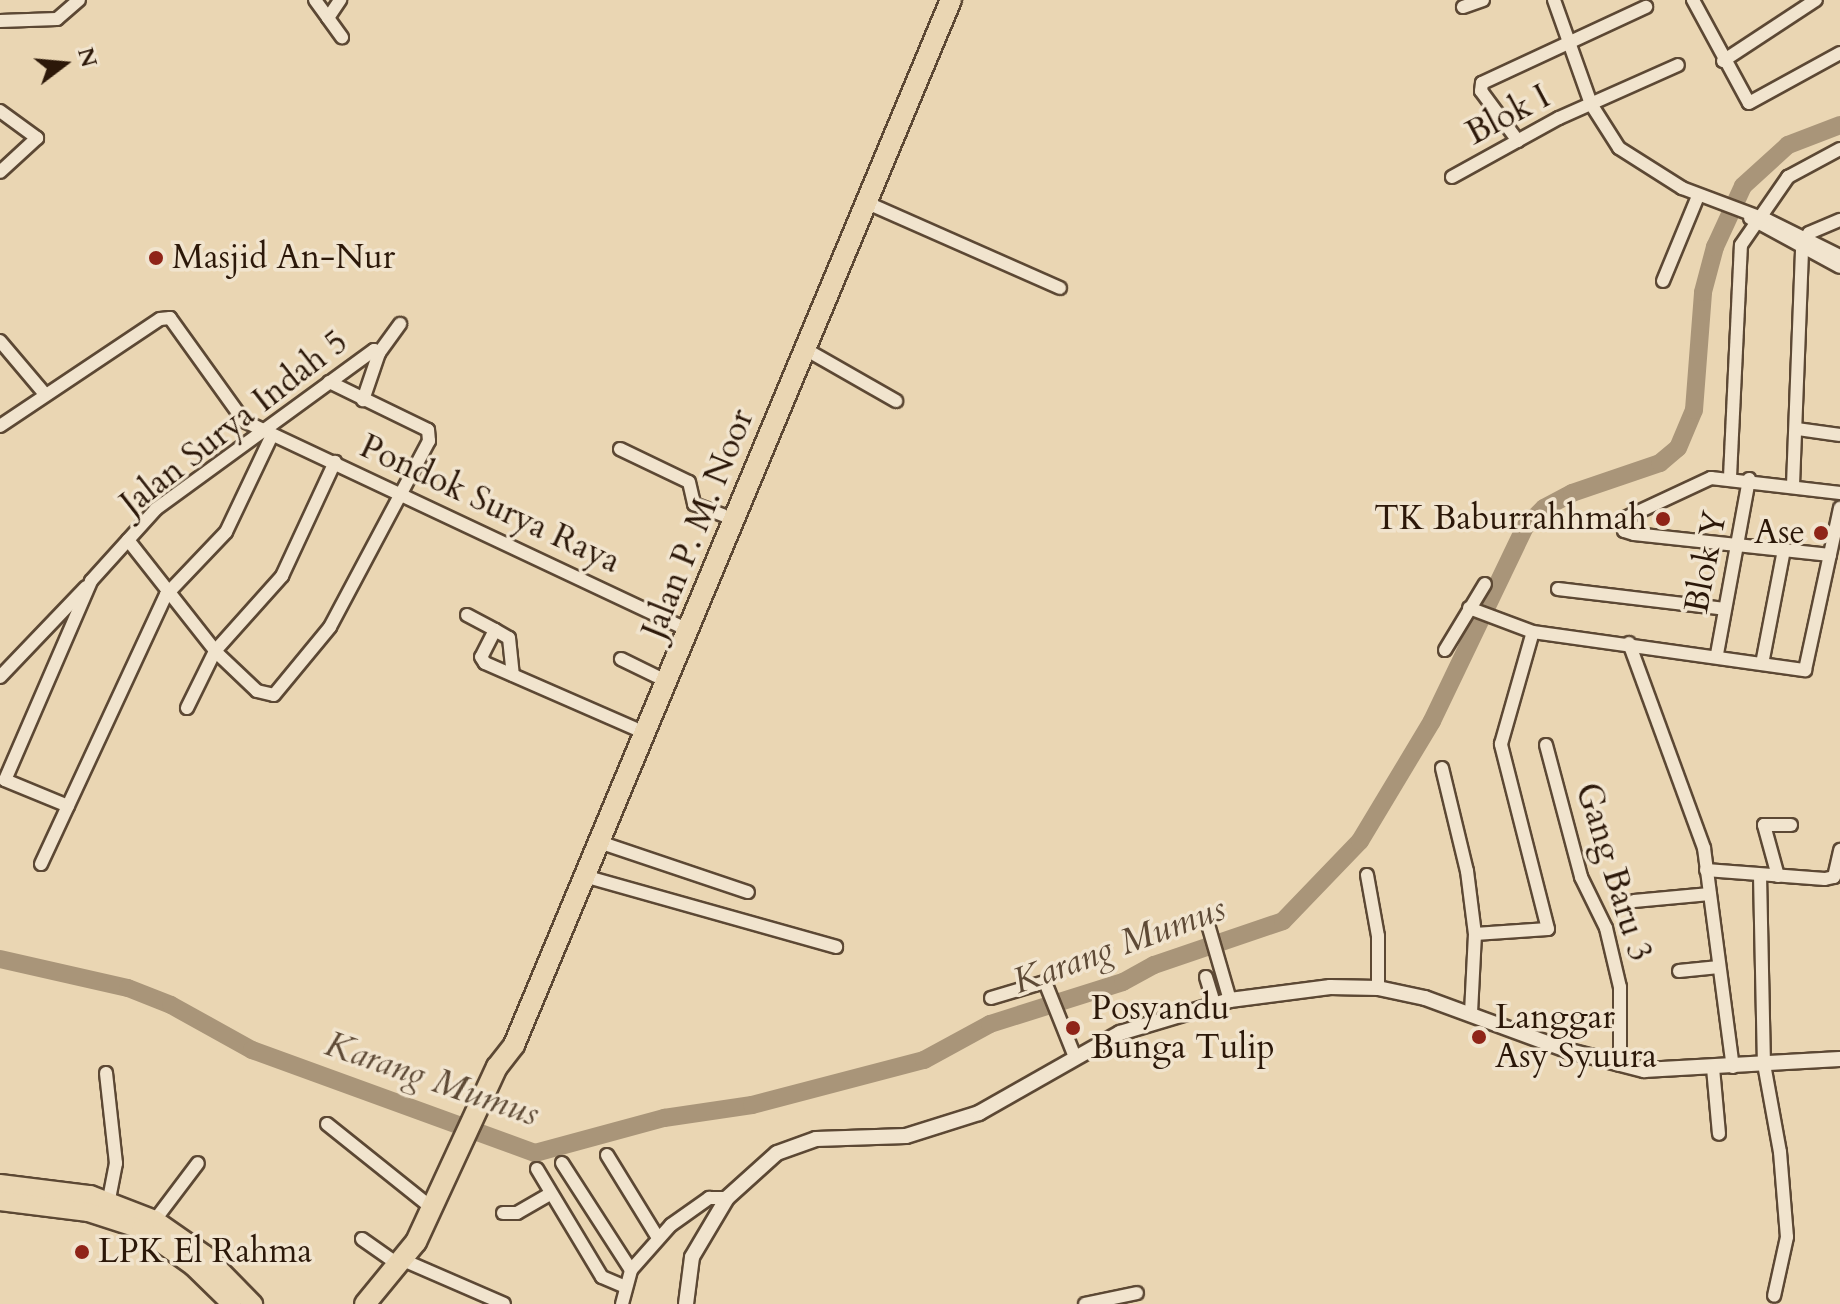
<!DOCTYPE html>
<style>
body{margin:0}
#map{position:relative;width:1840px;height:1304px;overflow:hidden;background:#ead6b3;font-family:Cardo,serif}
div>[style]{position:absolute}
.river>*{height:18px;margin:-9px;padding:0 9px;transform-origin:9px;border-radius:9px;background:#a99579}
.roads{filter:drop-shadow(2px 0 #5c4834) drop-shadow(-2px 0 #5c4834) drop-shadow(0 2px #5c4834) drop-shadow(0 -2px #5c4834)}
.minor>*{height:12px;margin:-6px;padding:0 6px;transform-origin:6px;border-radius:6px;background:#f1e4ce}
.tertiary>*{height:14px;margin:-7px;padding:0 7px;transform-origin:7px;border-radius:7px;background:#f1e4ce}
.primary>*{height:18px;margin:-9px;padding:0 9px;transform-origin:9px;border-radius:9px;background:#ead6b3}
.trunk>*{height:20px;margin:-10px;padding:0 10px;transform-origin:10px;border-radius:10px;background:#ead6b3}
.dots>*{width:22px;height:22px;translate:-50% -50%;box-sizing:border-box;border:4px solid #f1e4ce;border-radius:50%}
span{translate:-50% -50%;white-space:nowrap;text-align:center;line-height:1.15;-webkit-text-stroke:7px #f1e4ce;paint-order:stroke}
.street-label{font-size:34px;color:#2c1809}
.poi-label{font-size:34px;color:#2c1809}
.left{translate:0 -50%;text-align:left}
.right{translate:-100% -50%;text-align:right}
.water-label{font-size:36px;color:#5e4a36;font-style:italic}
.north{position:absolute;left:24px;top:24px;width:80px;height:80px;-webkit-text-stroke:6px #f1e4ce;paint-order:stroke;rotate:74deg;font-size:22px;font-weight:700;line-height:32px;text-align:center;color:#2c1809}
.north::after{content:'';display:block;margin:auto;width:28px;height:36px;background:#2c1809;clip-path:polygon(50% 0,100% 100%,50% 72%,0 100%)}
</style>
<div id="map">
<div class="river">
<i style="left:0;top:959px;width:131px;rotate:12.8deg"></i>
<i style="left:128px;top:988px;width:46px;rotate:21.6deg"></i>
<i style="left:171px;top:1005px;width:93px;rotate:29.1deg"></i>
<i style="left:252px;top:1050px;width:301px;rotate:20deg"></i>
<i style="left:535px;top:1153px;width:134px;rotate:-15.2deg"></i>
<i style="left:664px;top:1118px;width:89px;rotate:-8.4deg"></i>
<i style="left:752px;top:1105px;width:178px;rotate:-14.7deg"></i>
<i style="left:924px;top:1060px;width:75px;rotate:-28.6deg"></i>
<i style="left:990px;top:1024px;width:139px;rotate:-17.5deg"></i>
<i style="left:1123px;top:982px;width:35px;rotate:-29deg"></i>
<i style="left:1154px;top:965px;width:136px;rotate:-18.8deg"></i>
<i style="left:1283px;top:921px;width:111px;rotate:-46.1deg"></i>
<i style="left:1360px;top:841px;width:140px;rotate:-59deg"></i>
<i style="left:1432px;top:721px;width:215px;rotate:-64.4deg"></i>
<i style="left:1525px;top:527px;width:27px;rotate:-45deg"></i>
<i style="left:1544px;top:508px;width:32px;rotate:-28deg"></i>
<i style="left:1572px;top:493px;width:93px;rotate:-18.8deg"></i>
<i style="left:1660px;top:463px;width:23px;rotate:-40deg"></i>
<i style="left:1678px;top:448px;width:41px;rotate:-67.2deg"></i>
<i style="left:1694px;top:410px;width:118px;rotate:-85.6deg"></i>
<i style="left:1703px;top:292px;width:47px;rotate:-75.1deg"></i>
<i style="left:1715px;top:247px;width:67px;rotate:-65.3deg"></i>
<i style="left:1743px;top:186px;width:61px;rotate:-42.3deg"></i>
<i style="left:1788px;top:145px;width:56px;rotate:-21deg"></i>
</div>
<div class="roads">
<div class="minor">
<i style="left:315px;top:0;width:22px;rotate:54deg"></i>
<i style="left:328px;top:18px;width:22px;rotate:-56deg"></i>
<i style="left:1554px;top:0;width:110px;rotate:70.4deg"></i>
<i style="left:1591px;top:104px;width:52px;rotate:57.5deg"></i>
<i style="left:1619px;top:148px;width:75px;rotate:32.4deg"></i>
<i style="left:1682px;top:188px;width:91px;rotate:20.6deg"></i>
<i style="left:1767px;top:220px;width:81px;rotate:26.3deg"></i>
<i style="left:1693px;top:0;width:117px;rotate:61.5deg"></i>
<i style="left:1749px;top:103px;width:104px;rotate:-28.8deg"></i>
<i style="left:1463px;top:7px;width:21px;rotate:-19deg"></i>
<i style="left:328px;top:18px;width:24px;rotate:54deg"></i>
<i style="left:0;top:21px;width:57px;rotate:-2deg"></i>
<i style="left:57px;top:19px;width:29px;rotate:-41deg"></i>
<i style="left:1723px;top:61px;width:111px;rotate:-33.3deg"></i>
<i style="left:0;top:111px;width:46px;rotate:36.1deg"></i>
<i style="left:37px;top:138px;width:50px;rotate:137.4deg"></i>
<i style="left:1518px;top:141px;width:62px;rotate:-126.5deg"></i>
<i style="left:1481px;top:91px;width:8px;rotate:-83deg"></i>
<i style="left:1482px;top:83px;width:181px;rotate:-24.9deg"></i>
<i style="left:1452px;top:177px;width:122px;rotate:-28.9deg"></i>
<i style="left:1559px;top:118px;width:130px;rotate:-24deg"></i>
<i style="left:865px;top:202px;width:213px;rotate:23.8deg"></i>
<i style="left:1750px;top:218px;width:102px;rotate:28.6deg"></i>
<i style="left:1663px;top:281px;width:92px;rotate:-67.6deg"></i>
<i style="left:0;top:341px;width:68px;rotate:49.8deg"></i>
<i style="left:805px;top:349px;width:105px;rotate:29.7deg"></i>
<i style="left:379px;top:353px;width:36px;rotate:-54deg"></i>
<i style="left:0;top:426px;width:192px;rotate:-33.8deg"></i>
<i style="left:160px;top:319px;width:10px;rotate:-6deg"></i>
<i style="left:170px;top:318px;width:127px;rotate:54.3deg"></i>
<i style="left:244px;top:421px;width:492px;rotate:25.2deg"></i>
<i style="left:1797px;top:429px;width:43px;rotate:7.9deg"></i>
<i style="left:620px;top:449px;width:76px;rotate:25.6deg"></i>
<i style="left:689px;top:482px;width:23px;rotate:77deg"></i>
<i style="left:694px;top:504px;width:31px;rotate:21deg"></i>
<i style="left:1730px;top:477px;width:232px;rotate:-87.3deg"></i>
<i style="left:1741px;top:245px;width:83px;rotate:-55.3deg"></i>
<i style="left:1788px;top:177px;width:59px;rotate:-28.3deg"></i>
<i style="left:1793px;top:485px;width:236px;rotate:-87.8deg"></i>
<i style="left:1802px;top:249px;width:17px;rotate:-66deg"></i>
<i style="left:1809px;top:233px;width:34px;rotate:-23deg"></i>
<i style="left:128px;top:540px;width:144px;rotate:51.8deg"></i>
<i style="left:217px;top:653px;width:55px;rotate:43.5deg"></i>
<i style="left:257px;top:691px;width:17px;rotate:13deg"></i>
<i style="left:274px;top:695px;width:88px;rotate:-50.5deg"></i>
<i style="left:330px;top:627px;width:211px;rotate:-62deg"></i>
<i style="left:429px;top:441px;width:11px;rotate:-95deg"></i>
<i style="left:428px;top:430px;width:110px;rotate:-154.1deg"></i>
<i style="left:1830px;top:555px;width:197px;rotate:-173.9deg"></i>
<i style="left:1634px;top:534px;width:10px;rotate:-163deg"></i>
<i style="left:1624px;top:531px;width:12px;rotate:-95deg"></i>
<i style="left:1623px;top:519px;width:97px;rotate:-25deg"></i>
<i style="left:1711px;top:478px;width:130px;rotate:6.6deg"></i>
<i style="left:1558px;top:589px;width:168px;rotate:6.8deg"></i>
<i style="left:1469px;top:608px;width:68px;rotate:20.6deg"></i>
<i style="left:1533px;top:632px;width:275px;rotate:8deg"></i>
<i style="left:1805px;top:670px;width:166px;rotate:-77.8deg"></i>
<i style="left:467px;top:615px;width:32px;rotate:28deg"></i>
<i style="left:495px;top:630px;width:30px;rotate:117deg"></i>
<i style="left:481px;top:657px;width:7px;rotate:56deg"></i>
<i style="left:485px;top:663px;width:163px;rotate:23.6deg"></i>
<i style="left:495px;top:630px;width:16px;rotate:30deg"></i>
<i style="left:509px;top:638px;width:37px;rotate:84deg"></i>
<i style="left:1629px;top:643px;width:218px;rotate:69.9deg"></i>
<i style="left:1704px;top:848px;width:221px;rotate:82.5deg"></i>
<i style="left:1445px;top:650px;width:77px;rotate:-58.8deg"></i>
<i style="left:1717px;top:654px;width:178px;rotate:-79.6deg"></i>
<i style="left:621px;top:659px;width:39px;rotate:26deg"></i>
<i style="left:1762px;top:664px;width:116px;rotate:-79.1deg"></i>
<i style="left:0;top:677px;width:124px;rotate:-46.3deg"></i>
<i style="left:187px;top:708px;width:64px;rotate:-63.8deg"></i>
<i style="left:215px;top:651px;width:101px;rotate:-48.2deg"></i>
<i style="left:282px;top:576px;width:126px;rotate:-65.1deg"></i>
<i style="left:1546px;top:745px;width:137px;rotate:75.1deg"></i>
<i style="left:1581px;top:877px;width:57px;rotate:63.9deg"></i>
<i style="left:1606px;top:928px;width:61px;rotate:76.7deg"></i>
<i style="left:1620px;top:987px;width:78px;rotate:90deg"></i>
<i style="left:1442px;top:768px;width:106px;rotate:76.4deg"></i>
<i style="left:1467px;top:871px;width:64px;rotate:82.8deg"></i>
<i style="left:1475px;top:934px;width:80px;rotate:92.9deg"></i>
<i style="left:68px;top:806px;width:68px;rotate:-157.6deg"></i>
<i style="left:5px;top:780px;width:217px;rotate:-66.6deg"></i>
<i style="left:91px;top:581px;width:97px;rotate:-47.9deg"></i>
<i style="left:156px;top:509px;width:270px;rotate:-36.1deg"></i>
<i style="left:374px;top:350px;width:6px;rotate:31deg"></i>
<i style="left:379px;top:353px;width:50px;rotate:108.8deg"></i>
<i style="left:599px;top:842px;width:157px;rotate:18.6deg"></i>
<i style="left:41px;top:864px;width:297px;rotate:-65.1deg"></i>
<i style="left:166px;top:595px;width:87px;rotate:-46.4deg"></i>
<i style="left:226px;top:532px;width:107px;rotate:-64.6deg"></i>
<i style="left:1706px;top:870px;width:119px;rotate:4.3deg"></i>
<i style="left:1825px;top:879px;width:9px;rotate:-13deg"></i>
<i style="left:1834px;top:877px;width:28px;rotate:-77deg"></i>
<i style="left:1367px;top:875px;width:62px;rotate:79.8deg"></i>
<i style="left:1378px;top:936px;width:52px;rotate:90deg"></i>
<i style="left:1760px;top:875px;width:189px;rotate:88.8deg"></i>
<i style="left:1764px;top:1064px;width:89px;rotate:79.7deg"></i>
<i style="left:1780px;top:1152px;width:85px;rotate:85.3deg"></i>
<i style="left:1787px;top:1237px;width:60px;rotate:102.4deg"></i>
<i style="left:584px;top:876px;width:262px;rotate:15.7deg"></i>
<i style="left:1778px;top:876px;width:53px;rotate:-105.4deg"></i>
<i style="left:1764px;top:825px;width:27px"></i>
<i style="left:1634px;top:901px;width:76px;rotate:-5.3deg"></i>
<i style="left:1207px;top:921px;width:82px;rotate:73.8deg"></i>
<i style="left:1475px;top:934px;width:73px;rotate:-3.9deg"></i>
<i style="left:1548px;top:929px;width:191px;rotate:-104.3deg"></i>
<i style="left:1501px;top:744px;width:116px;rotate:-74.1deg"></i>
<i style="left:1679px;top:971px;width:40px;rotate:-5.7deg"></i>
<i style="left:1206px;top:977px;width:28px;rotate:73deg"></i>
<i style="left:991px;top:998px;width:56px;rotate:-16.5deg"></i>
<i style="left:1045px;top:982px;width:81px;rotate:68.2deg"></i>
<i style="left:1713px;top:1068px;width:66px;rotate:84.8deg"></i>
<i style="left:106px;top:1073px;width:91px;rotate:83.7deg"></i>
<i style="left:116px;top:1163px;width:38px;rotate:101deg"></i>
<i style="left:327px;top:1124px;width:134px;rotate:38.7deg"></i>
<i style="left:607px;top:1155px;width:97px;rotate:58.4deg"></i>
<i style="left:562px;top:1163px;width:127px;rotate:57.2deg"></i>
<i style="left:537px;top:1169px;width:126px;rotate:59deg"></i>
<i style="left:602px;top:1277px;width:25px;rotate:23deg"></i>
<i style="left:503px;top:1213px;width:14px"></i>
<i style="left:517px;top:1213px;width:39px;rotate:-30deg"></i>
<i style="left:155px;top:1220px;width:71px;rotate:-53deg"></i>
<i style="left:362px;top:1239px;width:45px;rotate:35.1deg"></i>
<i style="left:403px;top:1260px;width:110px;rotate:23.5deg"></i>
<i style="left:622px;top:1304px;width:35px;rotate:-75deg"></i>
<i style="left:631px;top:1270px;width:60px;rotate:-48.4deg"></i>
<i style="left:671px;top:1225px;width:47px;rotate:-35.4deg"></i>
<i style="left:709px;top:1198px;width:18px"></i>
<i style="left:1085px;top:1304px;width:53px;rotate:-11.9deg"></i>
</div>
<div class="tertiary">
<i style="left:686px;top:1304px;width:47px;rotate:-82.7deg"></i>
<i style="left:692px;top:1257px;width:69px;rotate:-59.3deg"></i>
<i style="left:727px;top:1198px;width:67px;rotate:-42deg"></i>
<i style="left:777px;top:1153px;width:41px;rotate:-19.7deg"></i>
<i style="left:816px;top:1139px;width:90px;rotate:-1.9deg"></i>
<i style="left:906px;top:1136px;width:77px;rotate:-17.5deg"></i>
<i style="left:979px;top:1113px;width:162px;rotate:-29.6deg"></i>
<i style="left:1120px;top:1033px;width:115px;rotate:-16.7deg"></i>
<i style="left:1230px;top:1000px;width:101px;rotate:-7.4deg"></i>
<i style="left:1330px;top:987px;width:48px;rotate:1.2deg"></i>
<i style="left:1378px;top:988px;width:48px;rotate:12deg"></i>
<i style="left:1425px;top:998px;width:150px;rotate:20.2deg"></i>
<i style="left:1566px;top:1050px;width:81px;rotate:14.4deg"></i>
<i style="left:1644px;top:1070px;width:196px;rotate:-3.2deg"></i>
</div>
<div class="primary">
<i style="left:0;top:1184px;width:91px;rotate:7deg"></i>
<i style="left:90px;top:1195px;width:70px;rotate:21deg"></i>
<i style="left:155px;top:1220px;width:61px;rotate:35deg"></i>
<i style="left:205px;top:1255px;width:69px;rotate:45.6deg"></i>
<i style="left:0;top:1201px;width:89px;rotate:7.1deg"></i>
<i style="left:88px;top:1212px;width:56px;rotate:17.8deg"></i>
<i style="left:141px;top:1229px;width:64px;rotate:35.4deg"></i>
<i style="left:193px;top:1266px;width:54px;rotate:44.3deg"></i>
</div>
<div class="trunk">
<i style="left:365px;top:1304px;width:80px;rotate:-50.6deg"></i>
<i style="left:416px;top:1242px;width:193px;rotate:-65.2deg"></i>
<i style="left:497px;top:1067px;width:28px;rotate:-52deg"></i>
<i style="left:514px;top:1045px;width:1133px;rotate:-67.31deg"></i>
</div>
</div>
<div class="dots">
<i style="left:156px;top:258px;background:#8f2418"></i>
<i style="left:1663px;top:519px;background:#8f2418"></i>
<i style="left:1821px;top:533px;background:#8f2418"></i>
<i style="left:1073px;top:1028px;background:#8f2418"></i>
<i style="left:1479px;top:1037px;background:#8f2418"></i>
<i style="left:82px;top:1252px;background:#8f2418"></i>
</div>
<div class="street-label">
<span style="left:1508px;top:115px;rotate:-28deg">Blok I</span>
<span style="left:234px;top:423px;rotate:-38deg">Jalan Surya Indah 5</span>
<span style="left:490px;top:504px;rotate:25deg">Pondok Surya Raya</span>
<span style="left:698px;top:524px;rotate:-68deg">Jalan P. M. Noor</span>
<span style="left:1706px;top:562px;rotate:-79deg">Blok Y</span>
<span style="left:1614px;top:872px;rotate:73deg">Gang Baru 3</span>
</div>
<div class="poi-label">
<span class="left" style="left:172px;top:258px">Masjid An-Nur</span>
<span class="right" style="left:1647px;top:519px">TK Baburrahhmah</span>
<span class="right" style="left:1805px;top:533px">Ase</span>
<span class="left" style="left:1091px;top:1028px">Posyandu<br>Bunga Tulip</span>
<span class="left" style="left:1495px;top:1037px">Langgar<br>Asy Syuura</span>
<span class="left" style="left:98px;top:1252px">LPK El Rahma</span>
</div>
<div class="water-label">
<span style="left:1119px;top:945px;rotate:-20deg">Karang Mumus</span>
<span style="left:432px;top:1079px;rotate:19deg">Karang Mumus</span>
</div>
<div class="north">N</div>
</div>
